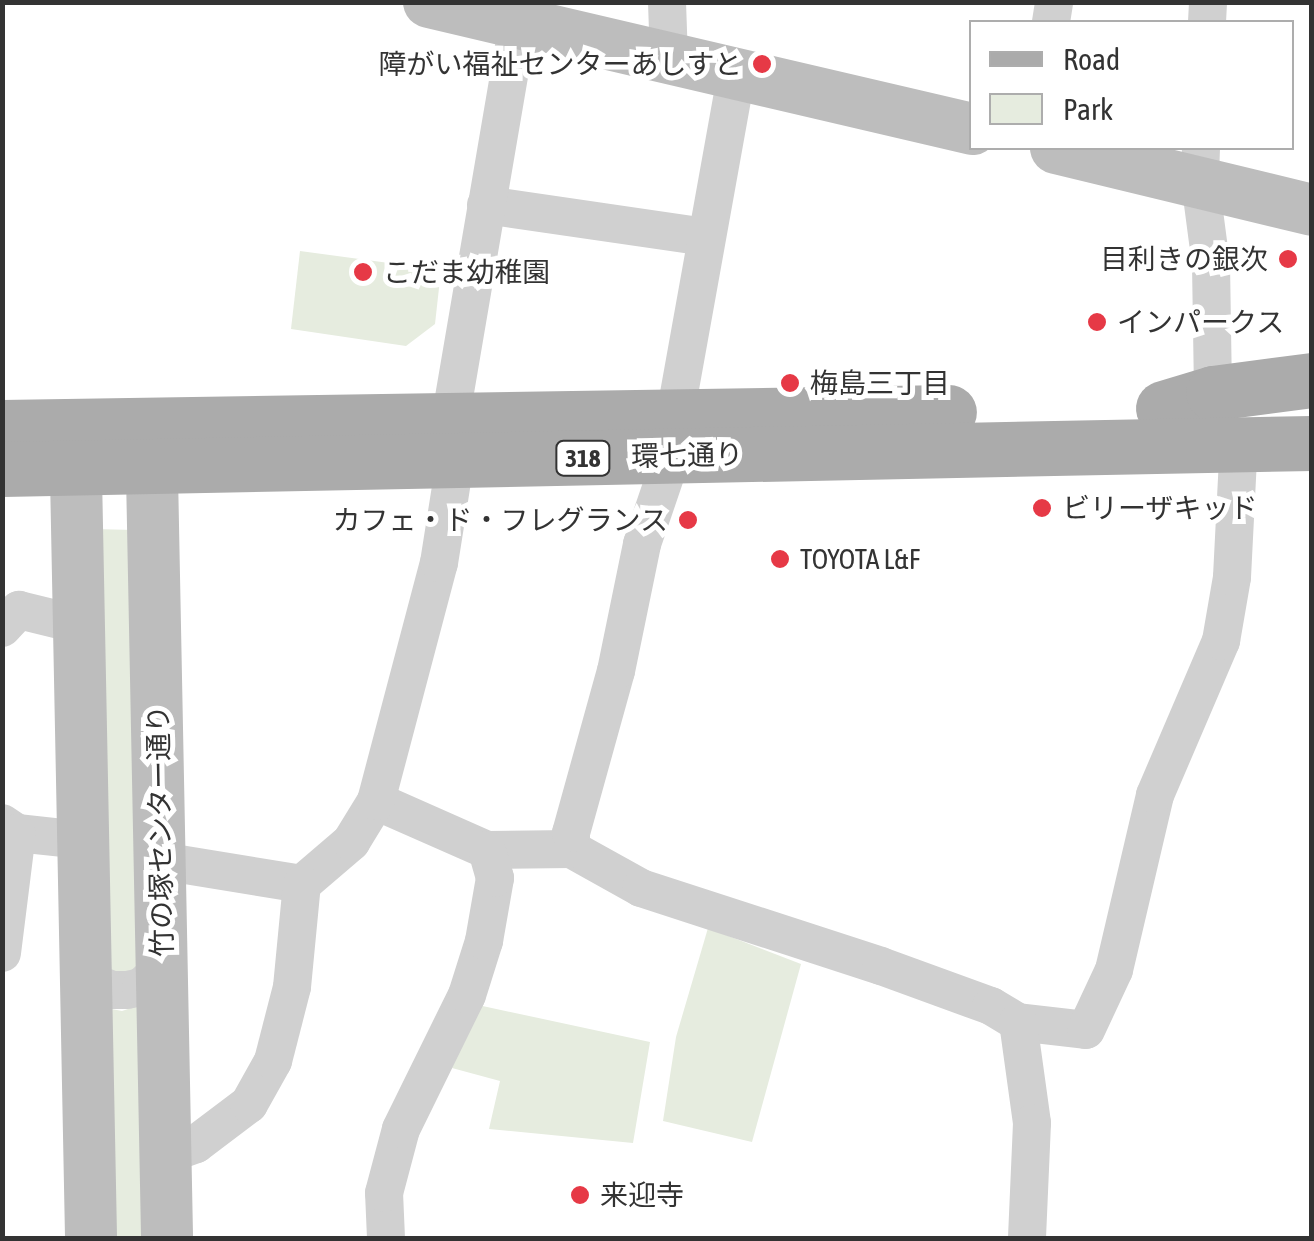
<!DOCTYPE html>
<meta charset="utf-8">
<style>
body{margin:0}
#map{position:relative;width:1314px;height:1241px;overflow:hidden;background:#fff;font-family:"Asap Condensed","Noto Sans JP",sans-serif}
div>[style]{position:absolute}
.green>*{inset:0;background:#e6ecdf}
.street>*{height:38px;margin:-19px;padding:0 19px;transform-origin:19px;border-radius:19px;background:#d0d0d0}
.secondary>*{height:52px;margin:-26px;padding:0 26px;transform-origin:26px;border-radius:26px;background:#bdbdbd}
.primary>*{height:55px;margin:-27.5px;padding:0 27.5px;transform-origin:27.5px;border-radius:27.5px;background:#ababab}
.dots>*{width:28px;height:28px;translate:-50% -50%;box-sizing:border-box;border:5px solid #fff;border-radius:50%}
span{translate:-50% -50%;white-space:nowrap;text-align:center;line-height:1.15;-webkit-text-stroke:10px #fff;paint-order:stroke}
.shield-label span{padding:2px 8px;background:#fff;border:2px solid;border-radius:8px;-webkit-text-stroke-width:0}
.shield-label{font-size:25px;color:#333;font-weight:700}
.poi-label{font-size:28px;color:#333}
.right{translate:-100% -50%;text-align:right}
.left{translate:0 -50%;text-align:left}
.street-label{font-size:28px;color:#333}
.frame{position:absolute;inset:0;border:5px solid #333;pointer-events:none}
.legend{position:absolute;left:969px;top:20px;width:325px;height:130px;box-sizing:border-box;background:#fff;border:2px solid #adadad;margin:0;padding:12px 18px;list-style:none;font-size:30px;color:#333}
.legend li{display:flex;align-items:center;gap:20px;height:50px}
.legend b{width:50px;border:2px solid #adadad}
</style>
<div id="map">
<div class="green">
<i style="clip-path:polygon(300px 251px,441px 270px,435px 324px,406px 346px,291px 329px)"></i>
<i style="clip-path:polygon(92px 529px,135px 530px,146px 951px,133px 972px,123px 975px,94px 964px)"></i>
<i style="clip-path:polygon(708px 928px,801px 964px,752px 1142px,663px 1121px,676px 1037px)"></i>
<i style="clip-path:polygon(146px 1003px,152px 1238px,99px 1238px,101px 1007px,122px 1011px)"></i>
<i style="clip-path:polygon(478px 1005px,650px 1042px,633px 1143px,489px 1129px,500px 1081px,452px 1068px)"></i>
</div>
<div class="street">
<i style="left:667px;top:2px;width:58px;rotate:88deg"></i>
<i style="left:1051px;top:22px;width:20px;rotate:-81deg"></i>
<i style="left:1207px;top:22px;width:20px;rotate:-87deg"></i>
<i style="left:1201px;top:148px;width:33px;rotate:92deg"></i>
<i style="left:1200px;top:181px;width:84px;rotate:82.5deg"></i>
<i style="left:1211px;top:264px;width:129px;rotate:89.1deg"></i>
<i style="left:486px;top:205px;width:222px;rotate:8.3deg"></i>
<i style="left:675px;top:416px;width:345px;rotate:-79.8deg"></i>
<i style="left:450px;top:421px;width:402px;rotate:-80.3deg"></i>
<i style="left:2px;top:628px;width:25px;rotate:-47deg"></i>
<i style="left:19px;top:610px;width:63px;rotate:13.8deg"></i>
<i style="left:376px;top:801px;width:121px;rotate:23.8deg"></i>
<i style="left:487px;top:850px;width:84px;rotate:-0.7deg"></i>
<i style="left:571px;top:849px;width:80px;rotate:29.1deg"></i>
<i style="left:641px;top:888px;width:252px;rotate:18deg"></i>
<i style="left:881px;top:966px;width:117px;rotate:20deg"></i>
<i style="left:991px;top:1006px;width:31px;rotate:31deg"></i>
<i style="left:1018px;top:1022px;width:68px;rotate:6.7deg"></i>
<i style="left:1086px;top:1030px;width:66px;rotate:-65deg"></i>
<i style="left:1114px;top:970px;width:180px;rotate:-76.8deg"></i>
<i style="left:1155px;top:795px;width:168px;rotate:-66.8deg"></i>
<i style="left:1221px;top:641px;width:65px;rotate:-80.2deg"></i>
<i style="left:1232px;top:577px;width:117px;rotate:-87.1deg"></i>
<i style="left:2px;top:823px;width:18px;rotate:34deg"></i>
<i style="left:17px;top:833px;width:64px;rotate:6.2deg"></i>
<i style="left:571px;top:849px;width:16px;rotate:-90deg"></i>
<i style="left:571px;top:833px;width:168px;rotate:-74.5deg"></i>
<i style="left:616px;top:671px;width:130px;rotate:-78.4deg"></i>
<i style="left:642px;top:544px;width:93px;rotate:-71.2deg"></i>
<i style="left:161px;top:861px;width:143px;rotate:9.3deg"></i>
<i style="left:302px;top:884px;width:65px;rotate:-40.6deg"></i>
<i style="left:351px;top:842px;width:48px;rotate:-58.6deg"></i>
<i style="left:376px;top:801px;width:246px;rotate:-75.2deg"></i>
<i style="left:439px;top:563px;width:102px;rotate:-81deg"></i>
<i style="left:2px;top:953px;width:121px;rotate:-82.9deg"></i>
<i style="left:85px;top:979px;width:29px;rotate:22deg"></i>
<i style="left:112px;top:990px;width:15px"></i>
<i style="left:127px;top:990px;width:14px;rotate:-12deg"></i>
<i style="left:141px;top:987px;width:30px;rotate:-42deg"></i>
<i style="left:1018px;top:1022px;width:102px;rotate:82.1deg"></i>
<i style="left:1032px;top:1123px;width:115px;rotate:92.5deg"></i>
<i style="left:166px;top:1155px;width:32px;rotate:-20deg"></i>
<i style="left:196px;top:1144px;width:66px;rotate:-37deg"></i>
<i style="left:249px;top:1104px;width:49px;rotate:-60.8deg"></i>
<i style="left:273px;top:1061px;width:76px;rotate:-75.6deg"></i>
<i style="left:292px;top:987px;width:103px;rotate:-84.5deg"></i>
<i style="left:386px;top:1238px;width:45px;rotate:-92.5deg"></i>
<i style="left:384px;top:1193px;width:66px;rotate:-75.1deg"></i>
<i style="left:401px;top:1129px;width:149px;rotate:-63.8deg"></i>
<i style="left:467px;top:995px;width:57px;rotate:-72.5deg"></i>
<i style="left:484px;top:941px;width:64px;rotate:-80.1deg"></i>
<i style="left:495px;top:878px;width:29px;rotate:-106deg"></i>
</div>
<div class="secondary">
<i style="left:429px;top:2px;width:558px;rotate:13.16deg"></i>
<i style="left:1056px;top:148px;width:263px;rotate:13.6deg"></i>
<i style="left:151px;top:424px;width:814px;rotate:88.87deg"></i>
<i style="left:75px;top:425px;width:813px;rotate:88.87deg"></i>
</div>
<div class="primary">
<i style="left:1163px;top:408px;width:52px;rotate:-16.7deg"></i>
<i style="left:1213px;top:393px;width:100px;rotate:-7.5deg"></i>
<i style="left:2px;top:427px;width:947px;rotate:-0.91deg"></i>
<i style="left:2px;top:469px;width:1310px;rotate:-1.14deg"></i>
</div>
<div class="dots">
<i style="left:762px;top:64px;background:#e63946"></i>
<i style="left:1288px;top:259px;background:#e63946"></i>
<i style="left:363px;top:272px;background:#e63946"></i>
<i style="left:1097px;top:322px;background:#e63946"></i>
<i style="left:790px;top:383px;background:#e63946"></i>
<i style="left:1042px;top:508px;background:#e63946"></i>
<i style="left:688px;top:520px;background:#e63946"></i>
<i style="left:780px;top:559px;background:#e63946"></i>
<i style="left:580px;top:1195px;background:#e63946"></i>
</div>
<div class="shield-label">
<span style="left:583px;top:458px">318</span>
</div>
<div class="poi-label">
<span class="right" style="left:742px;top:64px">障がい福祉センターあしすと</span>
<span class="right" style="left:1268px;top:259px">目利きの銀次</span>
<span class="left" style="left:383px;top:272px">こだま幼稚園</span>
<span class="left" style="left:1117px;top:322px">インパークス</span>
<span class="left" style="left:810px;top:383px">梅島三丁目</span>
<span class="left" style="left:1062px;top:508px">ビリーザキッド</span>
<span class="right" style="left:668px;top:520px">カフェ・ド・フレグランス</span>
<span class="left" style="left:800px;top:559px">TOYOTA L&amp;F</span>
<span class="left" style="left:600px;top:1195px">来迎寺</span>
</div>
<div class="street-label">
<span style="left:687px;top:455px;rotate:-1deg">環七通り</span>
<span style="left:160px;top:831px;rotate:-91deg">竹の塚センター通り</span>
</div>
<div class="frame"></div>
<ul class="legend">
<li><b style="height:12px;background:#ababab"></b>Road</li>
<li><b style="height:28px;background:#e6ecdf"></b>Park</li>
</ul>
</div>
